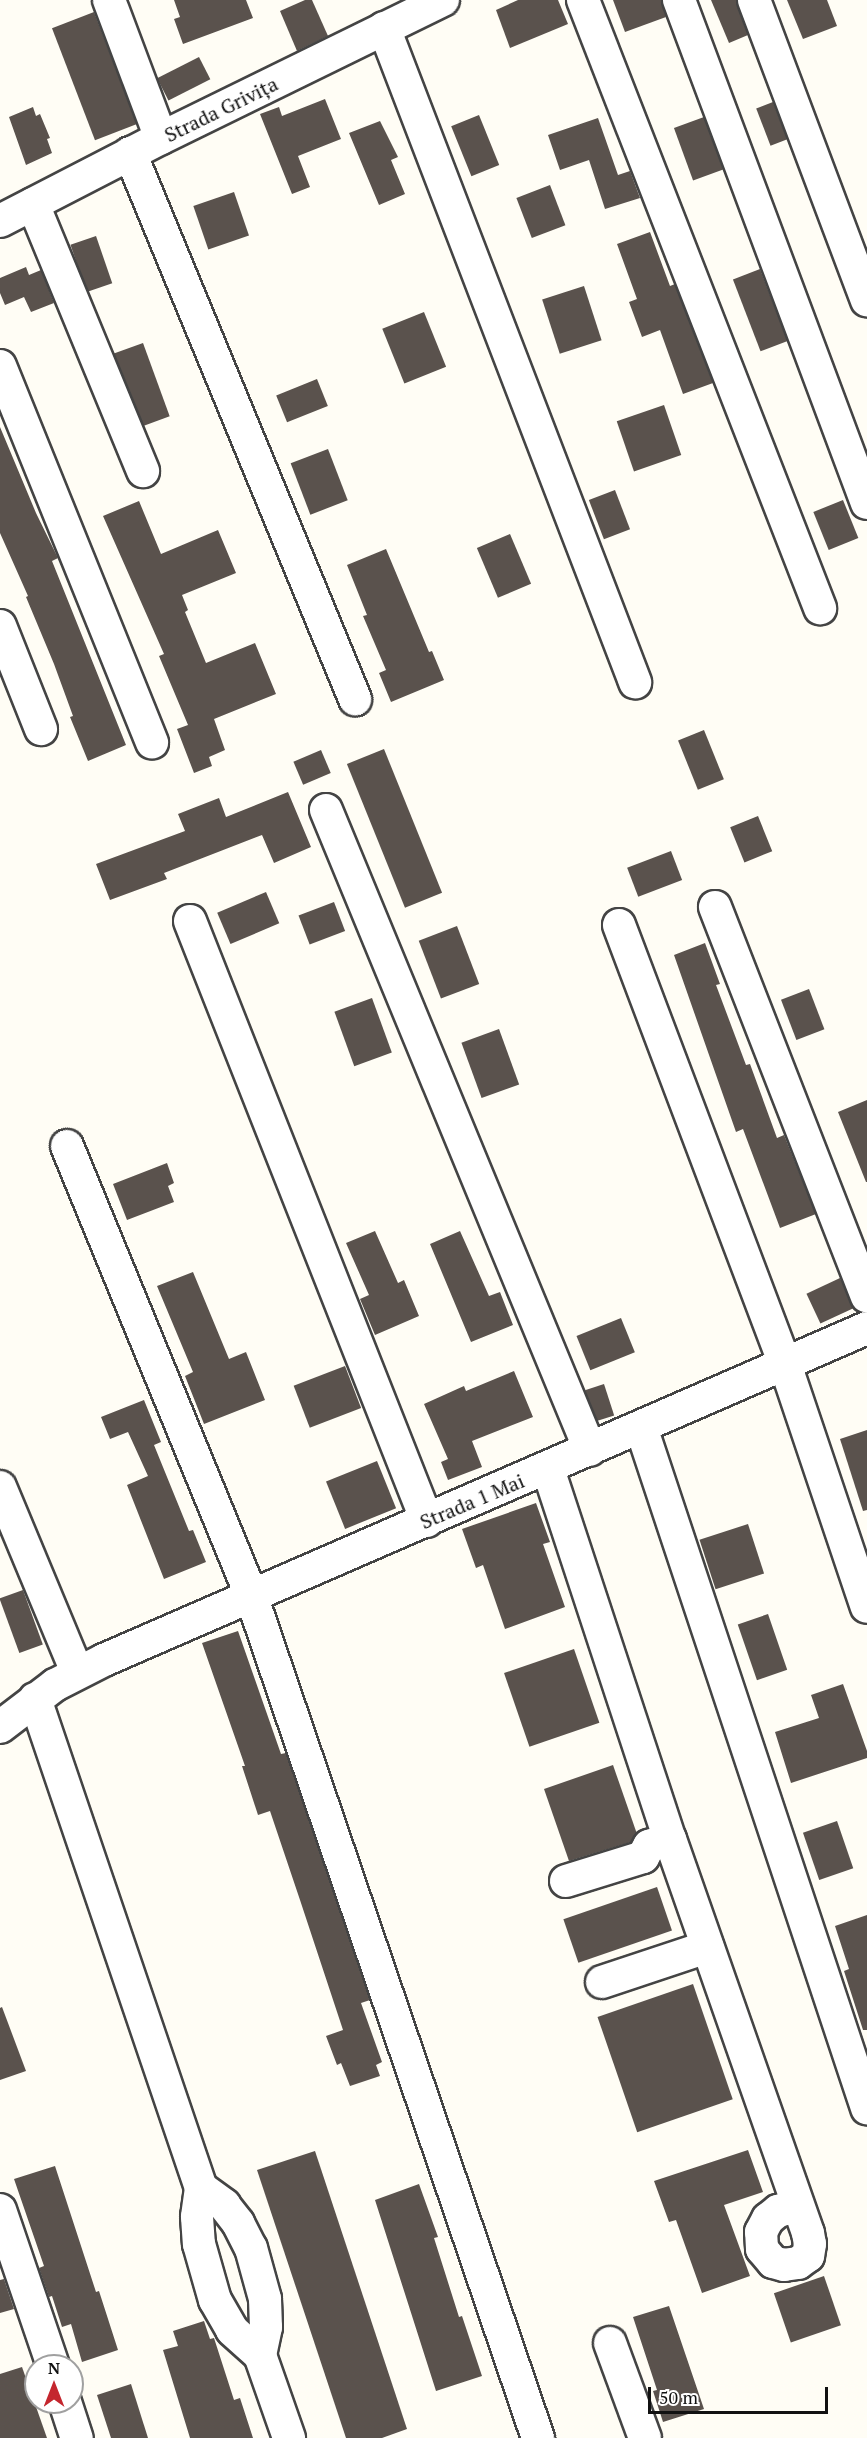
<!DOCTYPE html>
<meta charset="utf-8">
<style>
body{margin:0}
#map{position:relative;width:867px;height:2438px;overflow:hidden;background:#fffdf5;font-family:"PT Serif",serif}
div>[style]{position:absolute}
.building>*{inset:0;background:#5a524d;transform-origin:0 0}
.roads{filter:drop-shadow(2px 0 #444) drop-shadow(-2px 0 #444) drop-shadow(0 2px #444) drop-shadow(0 -2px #444)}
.minor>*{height:32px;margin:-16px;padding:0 16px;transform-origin:16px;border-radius:16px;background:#fff}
span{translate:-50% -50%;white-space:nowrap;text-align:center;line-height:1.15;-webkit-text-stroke:6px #fff;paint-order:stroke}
.street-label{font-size:20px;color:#111}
.north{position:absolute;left:24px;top:2354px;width:60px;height:60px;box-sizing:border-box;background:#fff;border:2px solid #a0a0a0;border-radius:50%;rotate:0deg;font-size:16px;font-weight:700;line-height:24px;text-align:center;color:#111}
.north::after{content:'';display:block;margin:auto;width:21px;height:27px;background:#c4262e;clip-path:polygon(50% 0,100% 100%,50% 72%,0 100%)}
.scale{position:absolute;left:648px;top:2387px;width:180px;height:27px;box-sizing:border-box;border:3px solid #111;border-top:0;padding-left:8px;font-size:18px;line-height:21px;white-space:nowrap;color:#111;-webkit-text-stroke:4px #fff;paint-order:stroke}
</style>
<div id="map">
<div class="building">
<i style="clip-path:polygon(174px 0,246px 0,253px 18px,183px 44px,174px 19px,180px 17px)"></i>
<i style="clip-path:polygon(305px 0,312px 0,328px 36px,297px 51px,280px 11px)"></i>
<i style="clip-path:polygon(518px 0,558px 0,568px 24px,510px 48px,496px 10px)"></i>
<i style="clip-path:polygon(613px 0,661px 0,666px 17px,625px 32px)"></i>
<i style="clip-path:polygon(711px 0,736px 0,748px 35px,729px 43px)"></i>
<i style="clip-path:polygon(787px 0,827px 0,837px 26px,803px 39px)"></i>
<i style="left:94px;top:12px;width:120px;height:45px;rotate:69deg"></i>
<i style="left:199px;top:57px;width:25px;height:47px;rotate:63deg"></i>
<i style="clip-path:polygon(325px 99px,341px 139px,298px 156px,310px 187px,292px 194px,260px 114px,279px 107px,282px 116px)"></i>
<i style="left:773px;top:102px;width:40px;height:18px;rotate:69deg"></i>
<i style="clip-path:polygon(33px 107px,36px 116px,40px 114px,50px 138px,47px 139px,52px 153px,26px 165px,9px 117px)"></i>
<i style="left:479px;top:115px;width:54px;height:30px;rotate:68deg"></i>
<i style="left:704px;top:117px;width:56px;height:32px;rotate:70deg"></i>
<i style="clip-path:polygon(598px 118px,618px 175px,630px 171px,640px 198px,605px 209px,589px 160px,560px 170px,548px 135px)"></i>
<i style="clip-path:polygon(380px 121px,398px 157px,391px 160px,405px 194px,379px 205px,349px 133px)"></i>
<i style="left:550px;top:185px;width:43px;height:36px;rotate:69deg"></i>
<i style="left:234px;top:192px;width:46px;height:43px;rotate:71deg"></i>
<i style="clip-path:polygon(650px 232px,670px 286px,675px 284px,713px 383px,683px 394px,660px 330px,642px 337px,629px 302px,637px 299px,617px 244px)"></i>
<i style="left:96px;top:236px;width:50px;height:27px;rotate:71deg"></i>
<i style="clip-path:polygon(26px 267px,29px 275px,41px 270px,54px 303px,31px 312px,24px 297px,5px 305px,0 293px,0 278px)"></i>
<i style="left:760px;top:269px;width:77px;height:29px;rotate:69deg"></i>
<i style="left:584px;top:286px;width:57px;height:44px;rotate:72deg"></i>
<i style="left:424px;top:312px;width:59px;height:45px;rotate:68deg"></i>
<i style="left:143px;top:343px;width:78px;height:31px;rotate:70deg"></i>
<i style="left:317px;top:379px;width:29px;height:44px;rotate:68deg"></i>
<i style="left:664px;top:405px;width:53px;height:50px;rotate:71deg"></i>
<i style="clip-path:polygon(0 427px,36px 513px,58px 558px,52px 561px,126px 745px,88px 761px,70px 717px,73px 716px,54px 664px,26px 597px,28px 596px,0 533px)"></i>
<i style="left:328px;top:449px;width:55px;height:40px;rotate:69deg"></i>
<i style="left:615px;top:490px;width:42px;height:28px;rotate:69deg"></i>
<i style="left:843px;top:500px;width:41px;height:32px;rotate:68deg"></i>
<i style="clip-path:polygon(139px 501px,161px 554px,218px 530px,236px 573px,182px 595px,188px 610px,185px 612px,206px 663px,255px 643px,276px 694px,214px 719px,225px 750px,209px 757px,212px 766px,194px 773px,177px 729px,188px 725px,159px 656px,164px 654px,103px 516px)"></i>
<i style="left:510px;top:534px;width:54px;height:36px;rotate:67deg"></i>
<i style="clip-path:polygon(386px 549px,429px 652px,432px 651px,444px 680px,391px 702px,379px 673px,386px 670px,363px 616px,367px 615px,347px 565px)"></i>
<i style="left:704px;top:730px;width:53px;height:28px;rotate:68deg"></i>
<i style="left:384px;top:749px;width:155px;height:40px;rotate:68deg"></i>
<i style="left:321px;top:750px;width:25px;height:30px;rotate:67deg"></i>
<i style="clip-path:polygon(288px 792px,311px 847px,274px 863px,262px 835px,164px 873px,167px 879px,110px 900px,96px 864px,185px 831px,178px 814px,219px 798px,226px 817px)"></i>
<i style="left:758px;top:816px;width:38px;height:30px;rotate:68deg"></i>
<i style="left:671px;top:851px;width:31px;height:47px;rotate:69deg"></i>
<i style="left:266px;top:892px;width:34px;height:53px;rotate:67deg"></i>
<i style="left:334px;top:902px;width:31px;height:38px;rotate:69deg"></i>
<i style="left:457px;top:926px;width:62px;height:41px;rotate:69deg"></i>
<i style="clip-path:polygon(705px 943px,720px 984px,716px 985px,746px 1065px,750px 1064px,777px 1138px,784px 1135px,816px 1214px,780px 1228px,743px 1129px,736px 1132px,674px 955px)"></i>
<i style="left:809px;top:989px;width:43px;height:30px;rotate:69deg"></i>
<i style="left:372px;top:998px;width:58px;height:40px;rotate:70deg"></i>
<i style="left:499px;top:1029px;width:59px;height:40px;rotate:70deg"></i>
<i style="clip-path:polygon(867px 1100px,867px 1182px,866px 1182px,838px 1112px)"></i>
<i style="clip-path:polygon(167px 1163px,174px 1183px,168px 1186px,174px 1202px,127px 1220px,113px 1184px)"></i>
<i style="clip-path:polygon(375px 1231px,398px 1283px,404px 1280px,419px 1316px,375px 1335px,360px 1299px,369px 1295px,346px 1243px)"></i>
<i style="clip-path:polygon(460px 1231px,489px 1296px,500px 1292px,513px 1325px,471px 1342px,430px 1244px)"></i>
<i style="clip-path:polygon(193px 1272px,229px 1359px,246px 1352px,265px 1400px,204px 1424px,185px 1376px,193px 1372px,157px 1286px)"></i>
<i style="left:840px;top:1278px;width:33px;height:37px;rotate:65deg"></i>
<i style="left:621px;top:1318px;width:37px;height:48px;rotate:68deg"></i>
<i style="left:345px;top:1366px;width:45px;height:55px;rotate:69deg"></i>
<i style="clip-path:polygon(514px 1371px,533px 1417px,472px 1441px,482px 1467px,448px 1480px,441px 1462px,448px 1459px,424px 1404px,464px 1386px,466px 1391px)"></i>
<i style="left:604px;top:1384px;width:33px;height:20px;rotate:72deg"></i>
<i style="clip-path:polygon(144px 1400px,161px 1442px,154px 1445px,189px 1531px,193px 1530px,206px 1562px,164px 1579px,127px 1485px,148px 1476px,128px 1432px,110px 1439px,101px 1417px)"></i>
<i style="clip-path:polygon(867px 1430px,867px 1510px,863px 1511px,840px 1439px)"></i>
<i style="left:377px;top:1461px;width:51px;height:55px;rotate:68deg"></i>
<i style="clip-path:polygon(536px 1503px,550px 1542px,543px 1544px,565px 1607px,505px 1629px,483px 1565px,476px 1568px,462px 1529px)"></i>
<i style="left:748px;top:1524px;width:52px;height:51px;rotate:72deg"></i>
<i style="left:23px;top:1590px;width:58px;height:25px;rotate:70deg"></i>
<i style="left:768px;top:1614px;width:59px;height:32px;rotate:71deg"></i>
<i style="clip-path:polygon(238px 1631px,281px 1754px,286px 1753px,370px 2000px,361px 2003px,382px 2062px,376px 2065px,380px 2076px,350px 2086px,341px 2063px,337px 2065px,326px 2036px,343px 2030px,300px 1900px,270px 1811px,258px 1815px,242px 1766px,245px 1766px,202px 1643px)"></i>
<i style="left:574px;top:1649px;width:78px;height:74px;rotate:71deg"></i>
<i style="clip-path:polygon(843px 1684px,867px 1751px,867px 1758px,791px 1783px,775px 1732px,819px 1718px,811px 1695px)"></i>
<i style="clip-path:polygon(613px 1765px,637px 1834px,631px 1842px,569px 1861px,544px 1789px)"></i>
<i style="left:837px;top:1821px;width:50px;height:36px;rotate:71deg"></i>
<i style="left:657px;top:1887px;width:46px;height:99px;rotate:71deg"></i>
<i style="clip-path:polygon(867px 1915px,867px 2030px,863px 2030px,844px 1971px,849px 1969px,835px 1926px)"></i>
<i style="left:693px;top:1984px;width:122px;height:101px;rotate:71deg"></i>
<i style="clip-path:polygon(2px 2007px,26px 2071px,0 2080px,0 2008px)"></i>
<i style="clip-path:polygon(748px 2150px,763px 2192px,724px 2205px,750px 2276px,702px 2293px,676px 2220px,669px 2222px,654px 2181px)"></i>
<i style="clip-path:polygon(315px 2151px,407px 2429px,382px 2438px,346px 2438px,257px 2170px)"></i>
<i style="clip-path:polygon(55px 2166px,96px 2292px,99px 2291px,118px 2350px,82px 2362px,71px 2324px,62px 2327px,52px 2296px,49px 2297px,39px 2268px,44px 2266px,14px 2179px)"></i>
<i style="clip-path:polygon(419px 2184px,438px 2237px,434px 2238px,459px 2317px,462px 2316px,482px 2376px,436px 2391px,375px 2200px)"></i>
<i style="left:824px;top:2276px;width:52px;height:53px;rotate:71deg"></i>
<i style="clip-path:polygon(4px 2279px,14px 2309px,0 2313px,0 2280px)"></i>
<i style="clip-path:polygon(669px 2306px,704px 2409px,663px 2422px,653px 2391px,657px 2390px,633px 2317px)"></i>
<i style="clip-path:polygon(204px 2321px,210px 2339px,214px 2338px,234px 2400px,240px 2398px,253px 2438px,190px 2438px,163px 2350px,178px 2346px,173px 2331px)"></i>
<i style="clip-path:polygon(22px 2367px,47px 2438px,0 2438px,0 2374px)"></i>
<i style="clip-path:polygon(131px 2384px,148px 2438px,111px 2438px,97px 2395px)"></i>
</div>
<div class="roads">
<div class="minor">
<i style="left:109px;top:0;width:147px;rotate:69.4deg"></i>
<i style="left:583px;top:0;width:653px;rotate:68.7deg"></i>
<i style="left:679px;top:0;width:537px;rotate:69.51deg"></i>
<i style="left:754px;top:0;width:321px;rotate:69.4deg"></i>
<i style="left:384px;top:28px;width:701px;rotate:69deg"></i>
<i style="left:130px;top:153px;width:591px;rotate:67.6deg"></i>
<i style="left:33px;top:204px;width:289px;rotate:67.6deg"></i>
<i style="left:0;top:221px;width:181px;rotate:-27.3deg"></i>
<i style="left:161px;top:138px;width:314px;rotate:-26.1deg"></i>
<i style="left:0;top:366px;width:406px;rotate:68deg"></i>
<i style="left:0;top:626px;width:111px;rotate:68.3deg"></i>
<i style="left:326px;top:810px;width:692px;rotate:67.58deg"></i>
<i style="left:715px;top:907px;width:418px;rotate:68.7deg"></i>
<i style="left:190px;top:921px;width:645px;rotate:68.45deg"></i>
<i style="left:619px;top:925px;width:469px;rotate:69.3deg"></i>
<i style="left:785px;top:1364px;width:256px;rotate:71.4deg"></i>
<i style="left:67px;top:1146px;width:485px;rotate:67.7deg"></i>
<i style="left:251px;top:1595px;width:891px;rotate:71.2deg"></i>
<i style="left:641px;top:1427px;width:718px;rotate:71.64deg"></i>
<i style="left:548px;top:1469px;width:390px;rotate:71.8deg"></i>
<i style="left:670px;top:1839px;width:417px;rotate:70.7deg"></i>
<i style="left:808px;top:2233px;width:11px;rotate:80deg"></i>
<i style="left:810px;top:2244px;width:12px;rotate:99deg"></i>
<i style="left:808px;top:2256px;width:12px;rotate:145deg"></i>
<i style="left:798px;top:2263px;width:14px;rotate:172deg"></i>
<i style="left:784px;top:2265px;width:11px;rotate:-165deg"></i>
<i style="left:773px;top:2262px;width:17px;rotate:-130deg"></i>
<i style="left:762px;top:2249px;width:17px;rotate:-93deg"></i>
<i style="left:761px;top:2232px;width:15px;rotate:-62deg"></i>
<i style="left:768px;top:2219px;width:13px;rotate:-39deg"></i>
<i style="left:778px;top:2211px;width:20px;rotate:-15deg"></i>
<i style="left:0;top:1487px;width:200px;rotate:67.4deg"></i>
<i style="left:35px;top:1699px;width:516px;rotate:71.25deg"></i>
<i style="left:201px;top:2188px;width:29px;rotate:98deg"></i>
<i style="left:197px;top:2217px;width:27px;rotate:86deg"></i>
<i style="left:199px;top:2244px;width:58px;rotate:74.1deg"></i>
<i style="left:215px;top:2300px;width:34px;rotate:60deg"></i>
<i style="left:232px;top:2330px;width:38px;rotate:42deg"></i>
<i style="left:260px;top:2355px;width:88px;rotate:70.7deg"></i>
<i style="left:0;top:1727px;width:69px;rotate:-37.4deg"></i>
<i style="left:55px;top:1685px;width:55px;rotate:-27deg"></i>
<i style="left:104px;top:1660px;width:832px;rotate:-23.52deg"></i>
<i style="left:566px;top:1881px;width:81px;rotate:-17.3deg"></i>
<i style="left:643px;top:1857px;width:13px;rotate:-61deg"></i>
<i style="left:649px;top:1846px;width:22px;rotate:-18deg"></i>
<i style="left:602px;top:1982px;width:111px;rotate:-18.4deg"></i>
<i style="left:201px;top:2188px;width:29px;rotate:36deg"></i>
<i style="left:224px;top:2205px;width:23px;rotate:52deg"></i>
<i style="left:238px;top:2223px;width:28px;rotate:63deg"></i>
<i style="left:251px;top:2248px;width:53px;rotate:74.6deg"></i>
<i style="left:265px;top:2299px;width:28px;rotate:88deg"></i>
<i style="left:266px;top:2327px;width:29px;rotate:102deg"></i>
<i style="left:0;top:2210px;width:165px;rotate:71.2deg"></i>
<i style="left:610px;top:2343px;width:101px;rotate:69.8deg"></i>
<i style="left:65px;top:2402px;width:38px;rotate:72deg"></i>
</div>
</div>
<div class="street-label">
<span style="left:221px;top:109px;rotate:-26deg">Strada Grivița</span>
<span style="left:472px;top:1501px;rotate:-23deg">Strada 1 Mai</span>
</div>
<div class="north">N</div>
<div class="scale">50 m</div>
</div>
